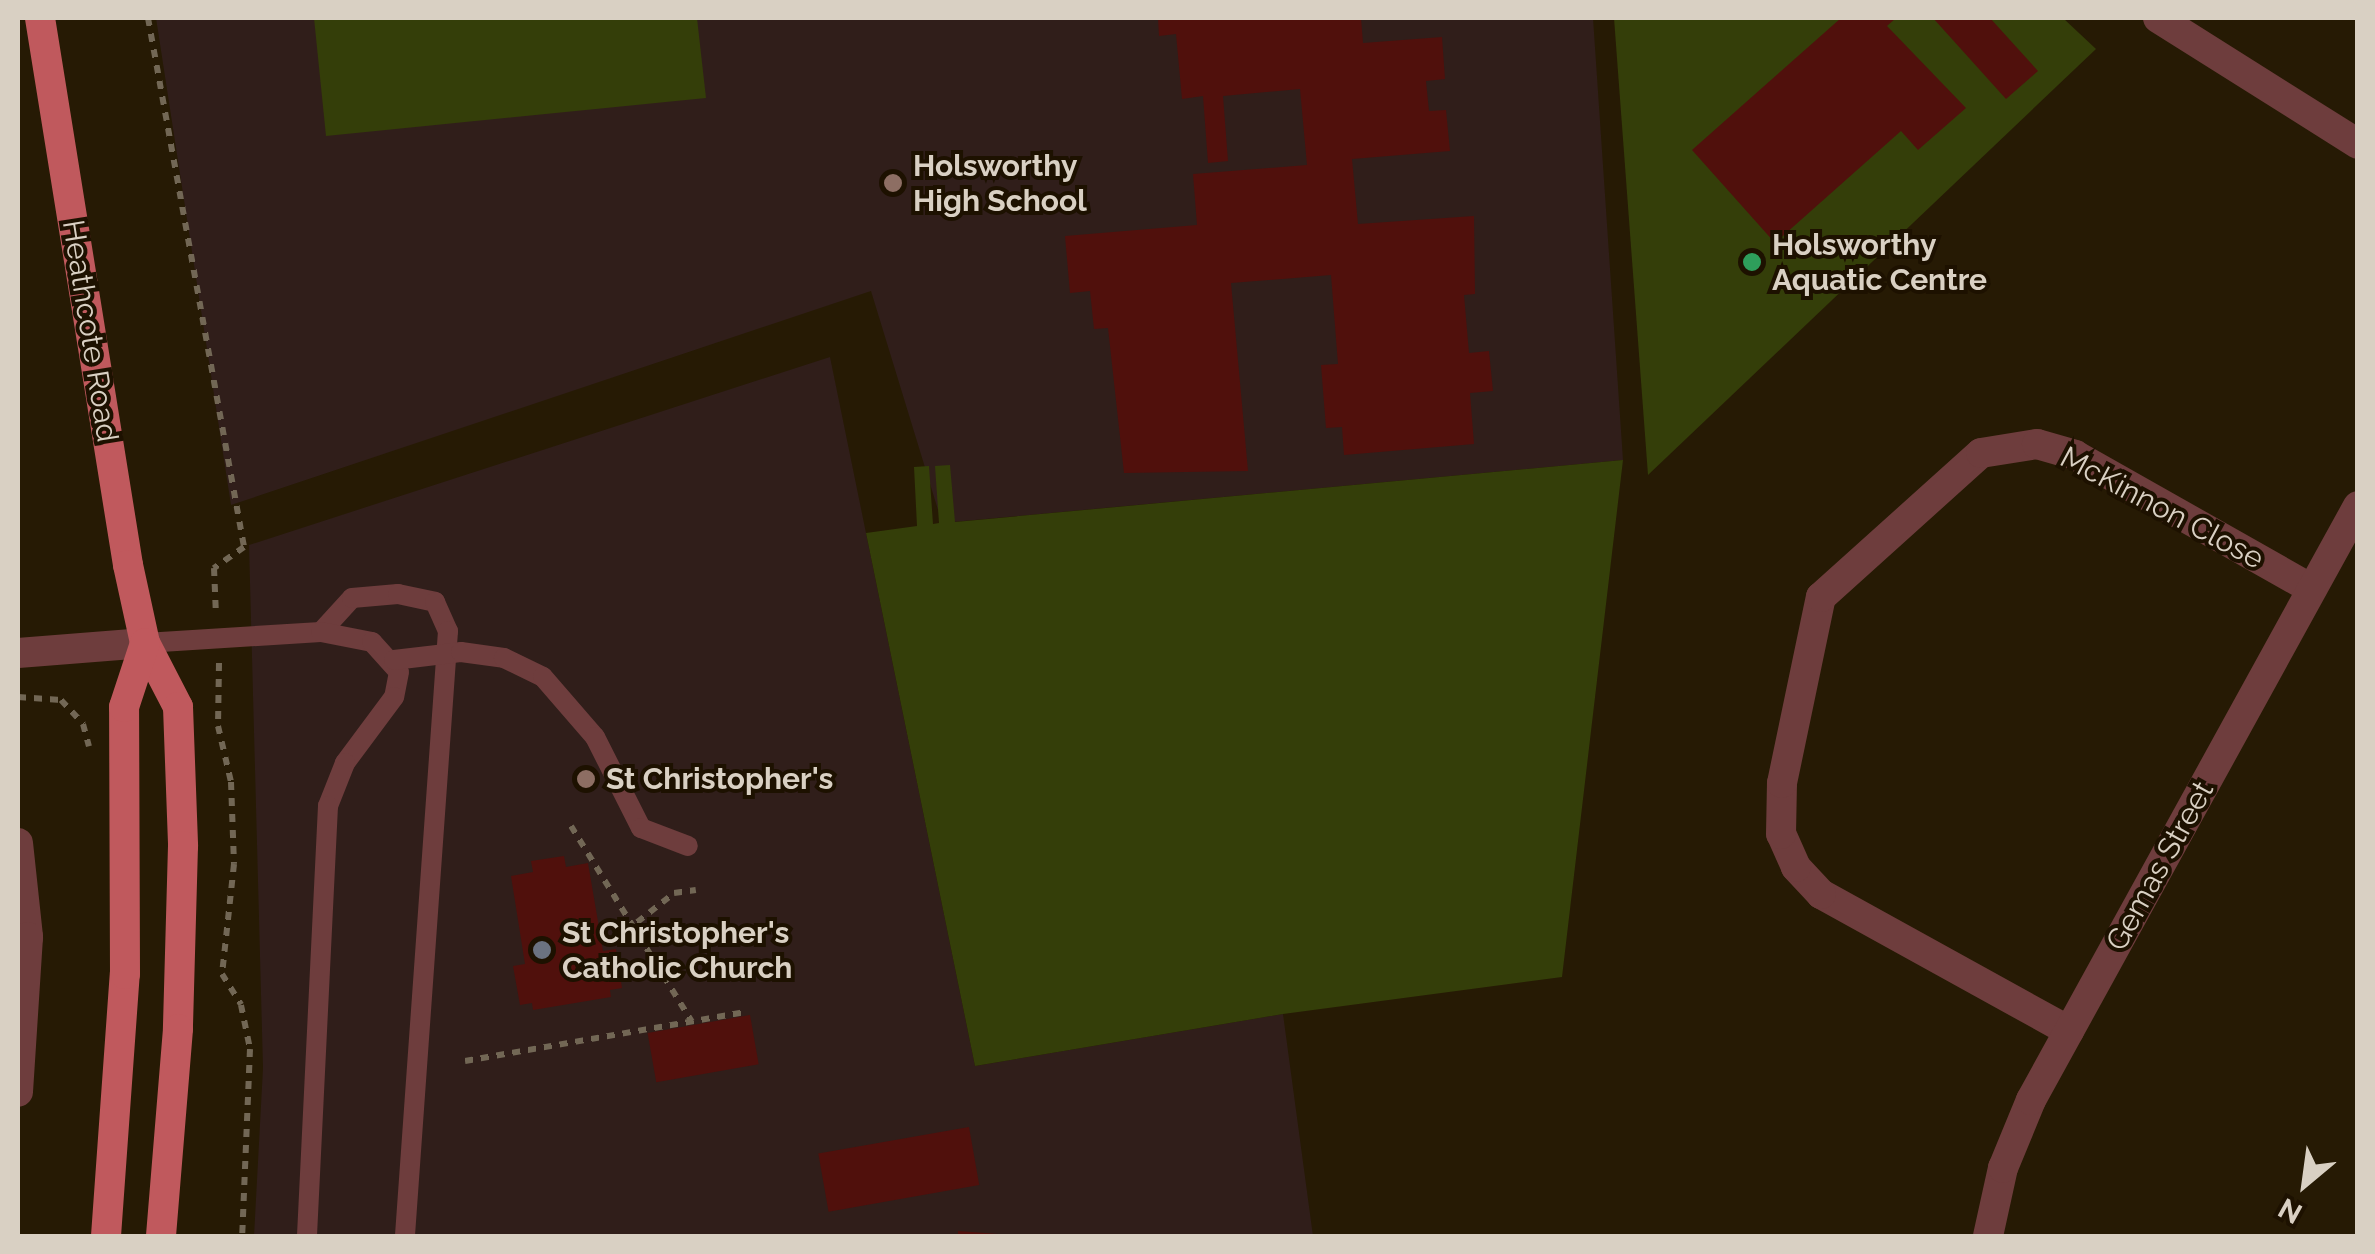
<!DOCTYPE html>
<style>
body{margin:0}
#map{position:relative;width:2375px;height:1254px;overflow:hidden;background:#261a04;font-family:Raleway,sans-serif}
div>[style]{position:absolute}
.education>*{inset:0;background:#301e1a}
.green>*{inset:0;background:#343e09}
.building>*{inset:0;background:#50100c;transform-origin:0 0}
.path>*{height:6px;margin-top:-3px;transform-origin:0;background:repeating-linear-gradient(90deg,#726755 0 8px,transparent 0 16px)}
.service>*{height:20px;margin:-10px;padding:0 10px;transform-origin:10px;border-radius:10px;background:#6e3d3d}
.minor>*{height:30px;margin:-15px;padding:0 15px;transform-origin:15px;border-radius:15px;background:#6e3d3d}
.primary>*{height:30px;margin:-15px;padding:0 15px;transform-origin:15px;border-radius:15px;background:#c0595d}
.dots>*{width:28px;height:28px;translate:-50% -50%;box-sizing:border-box;border:5px solid #1d1100;border-radius:50%}
span{translate:-50% -50%;white-space:nowrap;text-align:center;line-height:1.15;-webkit-text-stroke:8px #1d1100;paint-order:stroke}
.poi-label{font-size:30px;color:#d9d0c3;font-weight:700}
.left{translate:0 -50%;text-align:left}
.street-label{font-size:30px;color:#d9d0c3}
.frame{position:absolute;inset:0;border:20px solid #d9d0c3;pointer-events:none}
.north{position:absolute;left:2255px;top:1134px;width:100px;height:100px;-webkit-text-stroke:8px #1d1100;paint-order:stroke;rotate:209deg;font-size:28px;font-weight:700;line-height:40px;text-align:center;color:#d9d0c3}
.north::after{content:'';display:block;margin:auto;width:35px;height:45px;background:#d9d0c3;clip-path:polygon(50% 0,100% 100%,50% 72%,0 100%)}
</style>
<div id="map">
<div class="education">
<i style="clip-path:polygon(156px 18px,1593px 18px,1623px 460px,942px 523px,871px 291px,231px 505px)"></i>
<i style="clip-path:polygon(830px 357px,975px 1066px,1283px 1014px,1313px 1236px,254px 1236px,263px 1068px,249px 545px)"></i>
</div>
<div class="green">
<i style="clip-path:polygon(314px 18px,697px 18px,706px 98px,326px 136px)"></i>
<i style="clip-path:polygon(1614px 18px,2063px 18px,2096px 49px,1648px 475px)"></i>
<i style="clip-path:polygon(1623px 460px,1562px 977px,1283px 1014px,975px 1066px,866px 533px,917px 526px,914px 467px,929px 466px,933px 524px,939px 523px,935px 466px,950px 465px,955px 522px)"></i>
</div>
<div class="building">
<i style="clip-path:polygon(1158px 18px,1361px 18px,1363px 43px,1442px 37px,1445px 79px,1426px 81px,1429px 111px,1446px 110px,1450px 151px,1352px 159px,1358px 224px,1474px 216px,1475px 294px,1464px 295px,1469px 353px,1489px 351px,1493px 391px,1470px 393px,1474px 444px,1344px 455px,1342px 427px,1326px 428px,1321px 365px,1338px 364px,1331px 275px,1231px 283px,1248px 471px,1124px 473px,1108px 328px,1094px 329px,1090px 291px,1070px 293px,1065px 236px,1197px 225px,1193px 174px,1307px 165px,1300px 89px,1223px 96px,1228px 161px,1208px 163px,1203px 96px,1182px 99px,1176px 34px,1159px 36px)"></i>
<i style="clip-path:polygon(1841px 18px,1896px 18px,1887px 26px,1966px 108px,1918px 150px,1901px 131px,1775px 243px,1692px 150px)"></i>
<i style="clip-path:polygon(1933px 18px,1990px 18px,2038px 71px,2006px 99px)"></i>
<i style="clip-path:polygon(564px 856px,566px 867px,588px 863px,603px 951px,616px 949px,622px 988px,610px 990px,611px 997px,533px 1010px,532px 1003px,520px 1005px,513px 966px,525px 964px,511px 876px,533px 872px,531px 861px)"></i>
<i style="left:750px;top:1015px;width:50px;height:104px;rotate:80deg"></i>
<i style="left:969px;top:1127px;width:59px;height:153px;rotate:80deg"></i>
<i style="clip-path:polygon(958px 1231px,998px 1234px,997px 1236px,958px 1236px)"></i>
</div>
<div class="path">
<i style="left:148px;top:18px;width:538px;rotate:79.71deg"></i>
<i style="left:244px;top:547px;width:37px;rotate:145deg"></i>
<i style="left:214px;top:568px;width:47px;rotate:87.6deg"></i>
<i style="left:219px;top:663px;width:63px;rotate:90.9deg"></i>
<i style="left:218px;top:726px;width:57px;rotate:76.9deg"></i>
<i style="left:231px;top:782px;width:82px;rotate:87.9deg"></i>
<i style="left:234px;top:864px;width:111px;rotate:96.2deg"></i>
<i style="left:222px;top:974px;width:36px;rotate:58deg"></i>
<i style="left:241px;top:1005px;width:45px;rotate:78.4deg"></i>
<i style="left:250px;top:1049px;width:187px;rotate:92.4deg"></i>
<i style="left:18px;top:697px;width:43px;rotate:4deg"></i>
<i style="left:61px;top:700px;width:33px;rotate:47deg"></i>
<i style="left:83px;top:724px;width:23px;rotate:75deg"></i>
<i style="left:571px;top:826px;width:230px;rotate:58.3deg"></i>
<i style="left:612px;top:942px;width:79px;rotate:-38.3deg"></i>
<i style="left:674px;top:893px;width:22px;rotate:-8deg"></i>
<i style="left:465px;top:1061px;width:286px;rotate:-9.9deg"></i>
</div>
<div class="service">
<i style="left:321px;top:632px;width:46px;rotate:-47.6deg"></i>
<i style="left:352px;top:598px;width:46px;rotate:-5deg"></i>
<i style="left:398px;top:594px;width:38px;rotate:12deg"></i>
<i style="left:435px;top:602px;width:32px;rotate:66deg"></i>
<i style="left:448px;top:631px;width:607px;rotate:94.07deg"></i>
<i style="left:145px;top:643px;width:176px;rotate:-3.6deg"></i>
<i style="left:321px;top:632px;width:52px;rotate:11.1deg"></i>
<i style="left:372px;top:642px;width:40px;rotate:48deg"></i>
<i style="left:399px;top:672px;width:25px;rotate:101deg"></i>
<i style="left:394px;top:697px;width:82px;rotate:126.6deg"></i>
<i style="left:345px;top:763px;width:46px;rotate:111.6deg"></i>
<i style="left:328px;top:806px;width:431px;rotate:92.8deg"></i>
<i style="left:394px;top:660px;width:67px;rotate:-6.8deg"></i>
<i style="left:461px;top:652px;width:43px;rotate:7.9deg"></i>
<i style="left:504px;top:658px;width:43px;rotate:26deg"></i>
<i style="left:543px;top:677px;width:79px;rotate:49.1deg"></i>
<i style="left:595px;top:737px;width:102px;rotate:63.2deg"></i>
<i style="left:641px;top:828px;width:50px;rotate:21deg"></i>
</div>
<div class="minor">
<i style="left:2158px;top:18px;width:236px;rotate:32.2deg"></i>
<i style="left:18px;top:653px;width:127px;rotate:-4.5deg"></i>
<i style="left:18px;top:843px;width:95px;rotate:83.9deg"></i>
<i style="left:28px;top:937px;width:155px;rotate:93.7deg"></i>
<i style="left:2069px;top:1031px;width:283px;rotate:-151.1deg"></i>
<i style="left:1821px;top:894px;width:37px;rotate:-133deg"></i>
<i style="left:1796px;top:867px;width:36px;rotate:-114deg"></i>
<i style="left:1781px;top:834px;width:51px;rotate:-88.9deg"></i>
<i style="left:1782px;top:783px;width:190px;rotate:-78.2deg"></i>
<i style="left:1821px;top:597px;width:215px;rotate:-42deg"></i>
<i style="left:1981px;top:453px;width:57px;rotate:-9.1deg"></i>
<i style="left:2037px;top:444px;width:40px;rotate:16deg"></i>
<i style="left:2075px;top:455px;width:272px;rotate:29.5deg"></i>
<i style="left:1988px;top:1236px;width:70px;rotate:-77.6deg"></i>
<i style="left:2003px;top:1168px;width:74px;rotate:-67.6deg"></i>
<i style="left:2031px;top:1100px;width:678px;rotate:-61.17deg"></i>
</div>
<div class="primary">
<i style="left:40px;top:18px;width:554px;rotate:80.86deg"></i>
<i style="left:128px;top:565px;width:80px;rotate:77.7deg"></i>
<i style="left:145px;top:643px;width:72px;rotate:62.7deg"></i>
<i style="left:178px;top:707px;width:139px;rotate:87.9deg"></i>
<i style="left:183px;top:846px;width:183px;rotate:91.6deg"></i>
<i style="left:178px;top:1029px;width:208px;rotate:94.7deg"></i>
<i style="left:106px;top:1236px;width:263px;rotate:-85.9deg"></i>
<i style="left:125px;top:974px;width:267px;rotate:-90.2deg"></i>
<i style="left:124px;top:707px;width:67px;rotate:-71.8deg"></i>
</div>
<div class="dots">
<i style="left:893px;top:183px;background:#8d6e63"></i>
<i style="left:1752px;top:262px;background:#2e9e5b"></i>
<i style="left:586px;top:779px;background:#8d6e63"></i>
<i style="left:542px;top:950px;background:#6b7280"></i>
</div>
<div class="poi-label">
<span class="left" style="left:913px;top:183px">Holsworthy<br>High School</span>
<span class="left" style="left:1772px;top:262px">Holsworthy<br>Aquatic Centre</span>
<span class="left" style="left:606px;top:779px">St Christopher's</span>
<span class="left" style="left:562px;top:950px">St Christopher's<br>Catholic Church</span>
</div>
<div class="street-label">
<span style="left:90px;top:331px;rotate:81deg">Heathcote Road</span>
<span style="left:2162px;top:508px;rotate:28deg">McKinnon Close</span>
<span style="left:2160px;top:866px;rotate:-61deg">Gemas Street</span>
</div>
<div class="frame"></div>
<div class="north">N</div>
</div>
